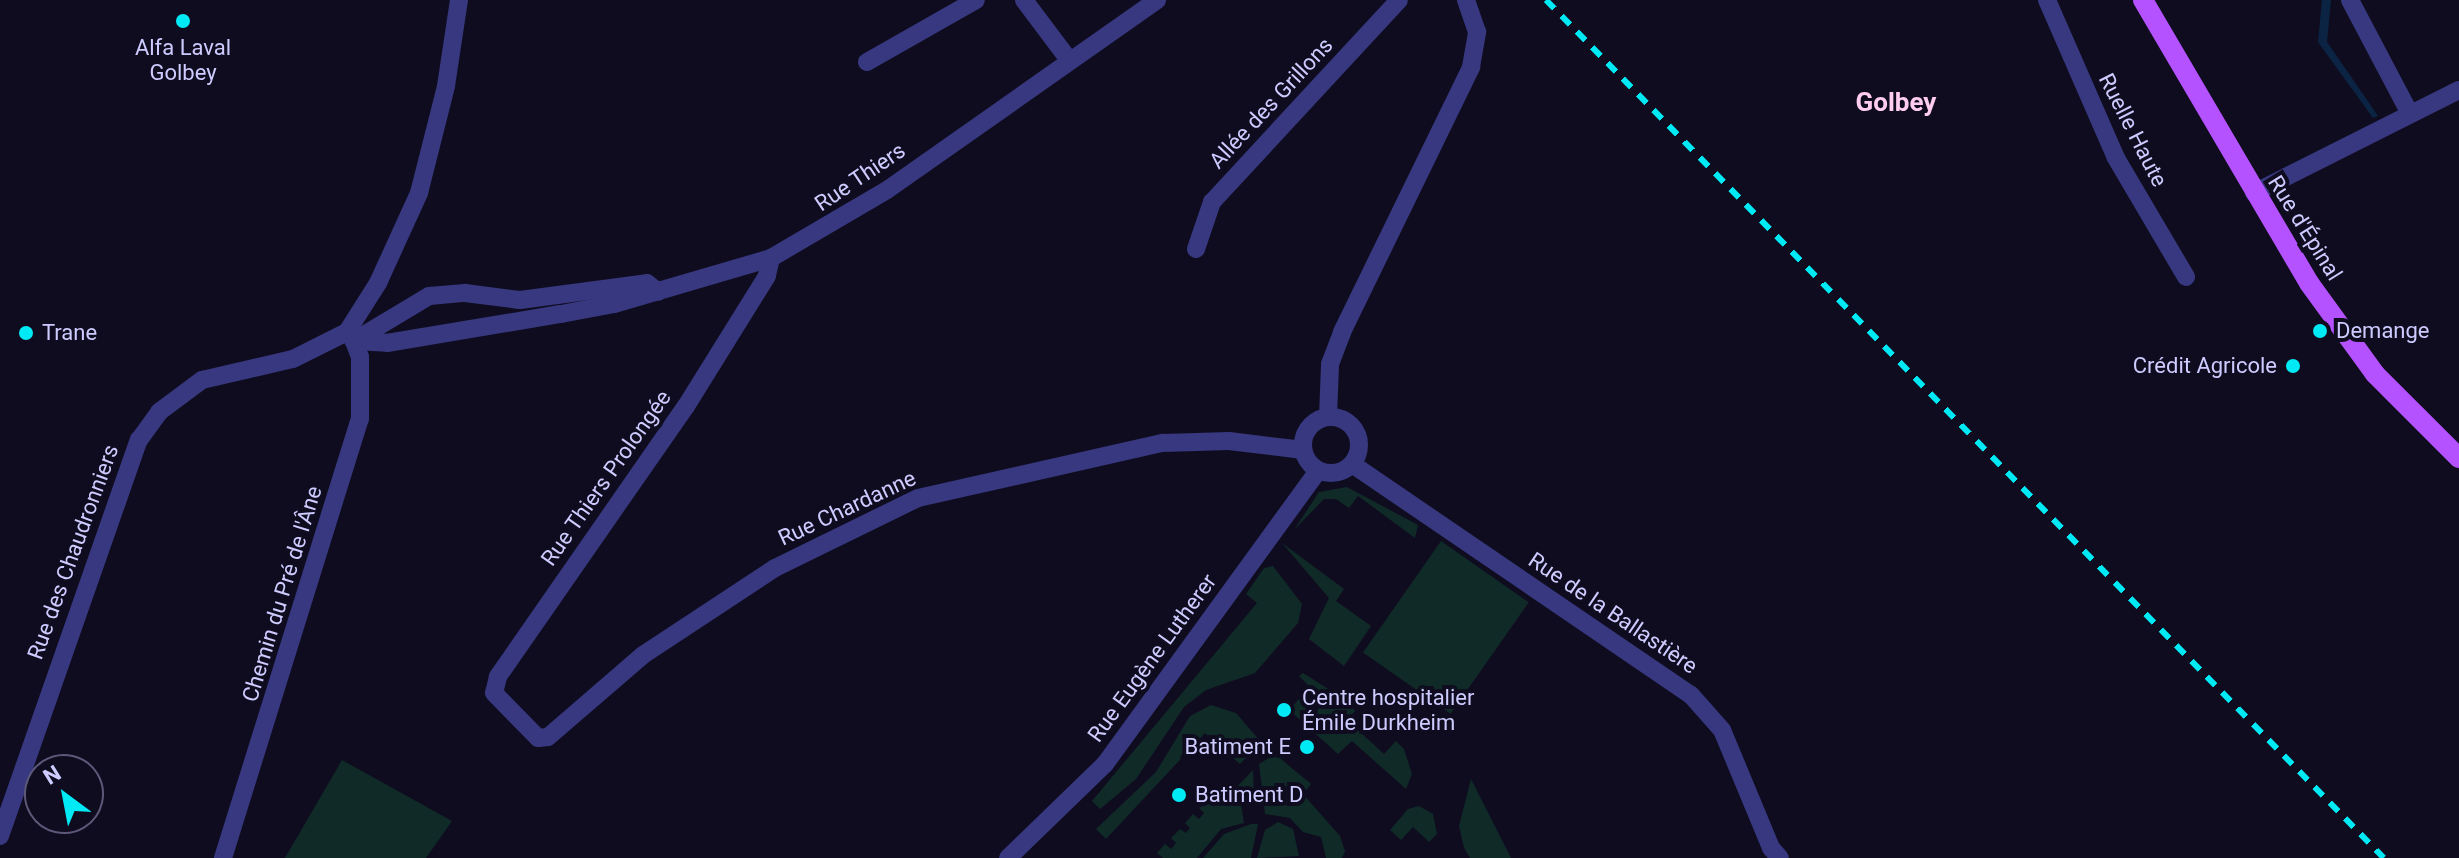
<!DOCTYPE html>
<meta charset="utf-8">
<style>
body{margin:0}
#map{position:relative;width:2459px;height:858px;overflow:hidden;background:#0f0c20;font-family:Roboto,sans-serif}
div>[style]{position:absolute}
.green>*{inset:0;background:#102a27;transform-origin:0 0}
.water>*{inset:0;background:#0c2444}
.minor>*{height:18px;margin:-9px;padding:0 9px;transform-origin:9px;border-radius:9px;background:#37387f}
.minor>.ring{margin:-9px;padding:0;box-sizing:content-box;background:none;border:18px solid #37387f;border-radius:50%}
.major>*{height:20px;margin:-10px;padding:0 10px;transform-origin:10px;border-radius:10px;background:#b552ff}
.rail>*{height:6px;margin-top:-3px;transform-origin:0;background:repeating-linear-gradient(90deg,#00eaf6 0 12px,transparent 0 22px)}
.dots>*{width:22px;height:22px;translate:-50% -50%;box-sizing:border-box;border:4px solid #0f0c20;border-radius:50%}
span{translate:-50% -50%;white-space:nowrap;text-align:center;line-height:1.15;-webkit-text-stroke:8px #0f0c20;paint-order:stroke}
.poi-label{font-size:22px;color:#cecbff}
.left{translate:0 -50%;text-align:left}
.right{translate:-100% -50%;text-align:right}
.street-label{font-size:22px;color:#cecbff}
.quarter-label{font-size:26px;color:#ffcdef;font-weight:700}
.north{position:absolute;left:24px;top:754px;width:80px;height:80px;box-sizing:border-box;background:#0f0c20;border:2px solid #5b5879;border-radius:50%;rotate:328deg;font-size:22px;font-weight:700;line-height:32px;text-align:center;color:#cecbff}
.north::after{content:'';display:block;margin:auto;width:28px;height:36px;background:#00eaf6;clip-path:polygon(50% 0,100% 100%,50% 72%,0 100%)}
</style>
<div id="map">
<div class="green">
<i style="clip-path:polygon(1347px 487px,1418px 525px,1415px 538px,1358px 496px,1349px 508px,1336px 499px,1324px 499px,1294px 530px,1319px 492px)"></i>
<i style="left:1441px;top:541px;width:107px;height:136px;rotate:35deg"></i>
<i style="clip-path:polygon(1282px 543px,1344px 589px,1336px 601px,1371px 626px,1344px 666px,1309px 639px,1329px 598px)"></i>
<i style="clip-path:polygon(1273px 566px,1302px 604px,1298px 623px,1255px 673px,1206px 690px,1184px 707px,1136px 779px,1100px 809px,1092px 801px,1257px 603px,1246px 594px,1264px 568px)"></i>
<i style="clip-path:polygon(1303px 673px,1349px 702px,1355px 711px,1347px 720px,1384px 754px,1396px 741px,1404px 749px,1412px 774px,1406px 789px,1352px 741px,1338px 754px,1289px 710px,1310px 687px,1299px 676px)"></i>
<i style="clip-path:polygon(1211px 705px,1236px 713px,1261px 742px,1240px 764px,1205px 733px,1106px 839px,1096px 829px,1156px 772px,1190px 716px)"></i>
<i style="clip-path:polygon(1275px 754px,1311px 784px,1303px 794px,1340px 836px,1345px 851px,1342px 858px,1326px 858px,1321px 837px,1303px 832px,1290px 818px,1265px 814px,1259px 764px)"></i>
<i style="clip-path:polygon(342px 760px,452px 821px,426px 858px,285px 858px)"></i>
<i style="clip-path:polygon(1253px 770px,1254px 791px,1247px 791px,1241px 804px,1244px 823px,1221px 829px,1197px 858px,1163px 858px,1157px 853px,1165px 844px,1171px 849px,1176px 843px,1171px 838px,1180px 829px,1186px 833px,1190px 828px,1185px 823px,1193px 814px,1199px 819px,1204px 813px,1199px 808px,1219px 797px,1214px 792px,1221px 785px,1235px 789px)"></i>
<i style="clip-path:polygon(1471px 779px,1511px 858px,1470px 858px,1464px 848px,1459px 826px)"></i>
<i style="clip-path:polygon(1419px 806px,1433px 814px,1437px 834px,1429px 842px,1413px 827px,1401px 840px,1390px 830px,1408px 809px)"></i>
<i style="clip-path:polygon(1278px 822px,1293px 829px,1299px 856px,1257px 858px,1265px 830px)"></i>
<i style="clip-path:polygon(1251px 824px,1258px 824px,1251px 858px,1203px 858px,1224px 834px)"></i>
</div>
<div class="water">
<i style="clip-path:polygon(2322px 0,2331px 0,2327px 42px,2378px 116px,2373px 118px,2318px 42px)"></i>
</div>
<div class="minor">
<i style="left:1024px;top:0;width:75px;rotate:53.1deg"></i>
<i style="left:2047px;top:0;width:172px;rotate:66.4deg"></i>
<i style="left:2116px;top:158px;width:138px;rotate:59.5deg"></i>
<i style="left:2350px;top:0;width:129px;rotate:62.2deg"></i>
<i style="left:867px;top:62px;width:125px;rotate:-29.6deg"></i>
<i style="left:2254px;top:193px;width:229px;rotate:-26.7deg"></i>
<i style="left:1196px;top:249px;width:50px;rotate:-71.2deg"></i>
<i style="left:1212px;top:202px;width:275px;rotate:-47.2deg"></i>
<i style="left:771px;top:258px;width:18px;rotate:103deg"></i>
<i style="left:767px;top:276px;width:153px;rotate:121.9deg"></i>
<i style="left:686px;top:406px;width:330px;rotate:124.8deg"></i>
<i style="left:498px;top:677px;width:16px;rotate:104deg"></i>
<i style="left:494px;top:693px;width:63px;rotate:45.6deg"></i>
<i style="left:538px;top:738px;width:10px;rotate:-6deg"></i>
<i style="left:548px;top:737px;width:125px;rotate:-40.8deg"></i>
<i style="left:643px;top:655px;width:158px;rotate:-33.4deg"></i>
<i style="left:775px;top:568px;width:159px;rotate:-26.1deg"></i>
<i style="left:918px;top:498px;width:251px;rotate:-12.7deg"></i>
<i style="left:1163px;top:443px;width:66px;rotate:-1.7deg"></i>
<i style="left:1229px;top:441px;width:75px;rotate:6.9deg"></i>
<i style="left:347px;top:332px;width:11px;rotate:52deg"></i>
<i style="left:354px;top:341px;width:33px;rotate:3deg"></i>
<i style="left:387px;top:343px;width:176px;rotate:-9.5deg"></i>
<i style="left:561px;top:314px;width:54px;rotate:-10.7deg"></i>
<i style="left:614px;top:304px;width:164px;rotate:-16.3deg"></i>
<i style="left:771px;top:258px;width:134px;rotate:-30.4deg"></i>
<i style="left:887px;top:190px;width:330px;rotate:-35.1deg"></i>
<i class="ring" style="left:1303px;top:417px;width:38px;height:38px"></i>
<i style="left:1328px;top:417px;width:53px;rotate:-87.8deg"></i>
<i style="left:1330px;top:364px;width:34px;rotate:-69deg"></i>
<i style="left:1342px;top:332px;width:295px;rotate:-64deg"></i>
<i style="left:1471px;top:67px;width:36px;rotate:-80deg"></i>
<i style="left:1477px;top:32px;width:34px;rotate:-109deg"></i>
<i style="left:1352px;top:464px;width:410px;rotate:34.3deg"></i>
<i style="left:1691px;top:695px;width:47px;rotate:48.5deg"></i>
<i style="left:1722px;top:730px;width:128px;rotate:67.4deg"></i>
<i style="left:1771px;top:848px;width:13px;rotate:48deg"></i>
<i style="left:0;top:836px;width:420px;rotate:-70.7deg"></i>
<i style="left:139px;top:440px;width:34px;rotate:-54deg"></i>
<i style="left:159px;top:412px;width:54px;rotate:-36.7deg"></i>
<i style="left:202px;top:380px;width:93px;rotate:-13deg"></i>
<i style="left:293px;top:359px;width:60px;rotate:-26.6deg"></i>
<i style="left:347px;top:332px;width:58px;rotate:-57.7deg"></i>
<i style="left:378px;top:283px;width:99px;rotate:-65.5deg"></i>
<i style="left:419px;top:193px;width:110px;rotate:-75.8deg"></i>
<i style="left:446px;top:86px;width:87px;rotate:-81.4deg"></i>
<i style="left:223px;top:858px;width:460px;rotate:-72.7deg"></i>
<i style="left:360px;top:419px;width:62px;rotate:-90deg"></i>
<i style="left:360px;top:357px;width:17px;rotate:-111deg"></i>
<i style="left:354px;top:341px;width:87px;rotate:-31deg"></i>
<i style="left:429px;top:296px;width:36px;rotate:-5deg"></i>
<i style="left:465px;top:293px;width:55px;rotate:7.3deg"></i>
<i style="left:520px;top:300px;width:128px;rotate:-7.6deg"></i>
<i style="left:647px;top:283px;width:14px;rotate:39deg"></i>
<i style="left:1008px;top:858px;width:135px;rotate:-44.1deg"></i>
<i style="left:1105px;top:764px;width:362px;rotate:-54deg"></i>
</div>
<div class="major">
<i style="left:2143px;top:0;width:328px;rotate:59.6deg"></i>
<i style="left:2309px;top:283px;width:112px;rotate:54deg"></i>
<i style="left:2375px;top:374px;width:119px;rotate:45deg"></i>
</div>
<div class="rail">
<i style="left:1546px;top:0;width:1199px;rotate:45.68deg"></i>
</div>
<div class="dots">
<i style="left:183px;top:21px;background:#00eaf6"></i>
<i style="left:2320px;top:331px;background:#00eaf6"></i>
<i style="left:26px;top:333px;background:#00eaf6"></i>
<i style="left:2293px;top:366px;background:#00eaf6"></i>
<i style="left:1284px;top:710px;background:#00eaf6"></i>
<i style="left:1307px;top:747px;background:#00eaf6"></i>
<i style="left:1179px;top:795px;background:#00eaf6"></i>
</div>
<div class="poi-label">
<span style="left:183px;top:60px">Alfa Laval<br>Golbey</span>
<span class="left" style="left:2336px;top:331px">Demange</span>
<span class="left" style="left:42px;top:333px">Trane</span>
<span class="right" style="left:2277px;top:366px">Crédit Agricole</span>
<span class="left" style="left:1302px;top:710px">Centre hospitalier<br>Émile Durkheim</span>
<span class="right" style="left:1291px;top:747px">Batiment E</span>
<span class="left" style="left:1195px;top:795px">Batiment D</span>
</div>
<div class="street-label">
<span style="left:1271px;top:103px;rotate:-47deg">Allée des Grillons</span>
<span style="left:2133px;top:130px;rotate:63deg">Ruelle Haute</span>
<span style="left:860px;top:177px;rotate:-34deg">Rue Thiers</span>
<span style="left:2305px;top:228px;rotate:58deg">Rue d'Épinal</span>
<span style="left:606px;top:478px;rotate:-55deg">Rue Thiers Prolongée</span>
<span style="left:847px;top:508px;rotate:-25deg">Rue Chardanne</span>
<span style="left:73px;top:552px;rotate:-70deg">Rue des Chaudronniers</span>
<span style="left:282px;top:594px;rotate:-73deg">Chemin du Pré de l'Âne</span>
<span style="left:1613px;top:613px;rotate:34deg">Rue de la Ballastière</span>
<span style="left:1152px;top:658px;rotate:-54deg">Rue Eugène Lutherer</span>
</div>
<div class="quarter-label">
<span style="left:1896px;top:103px">Golbey</span>
</div>
<div class="north">N</div>
</div>
